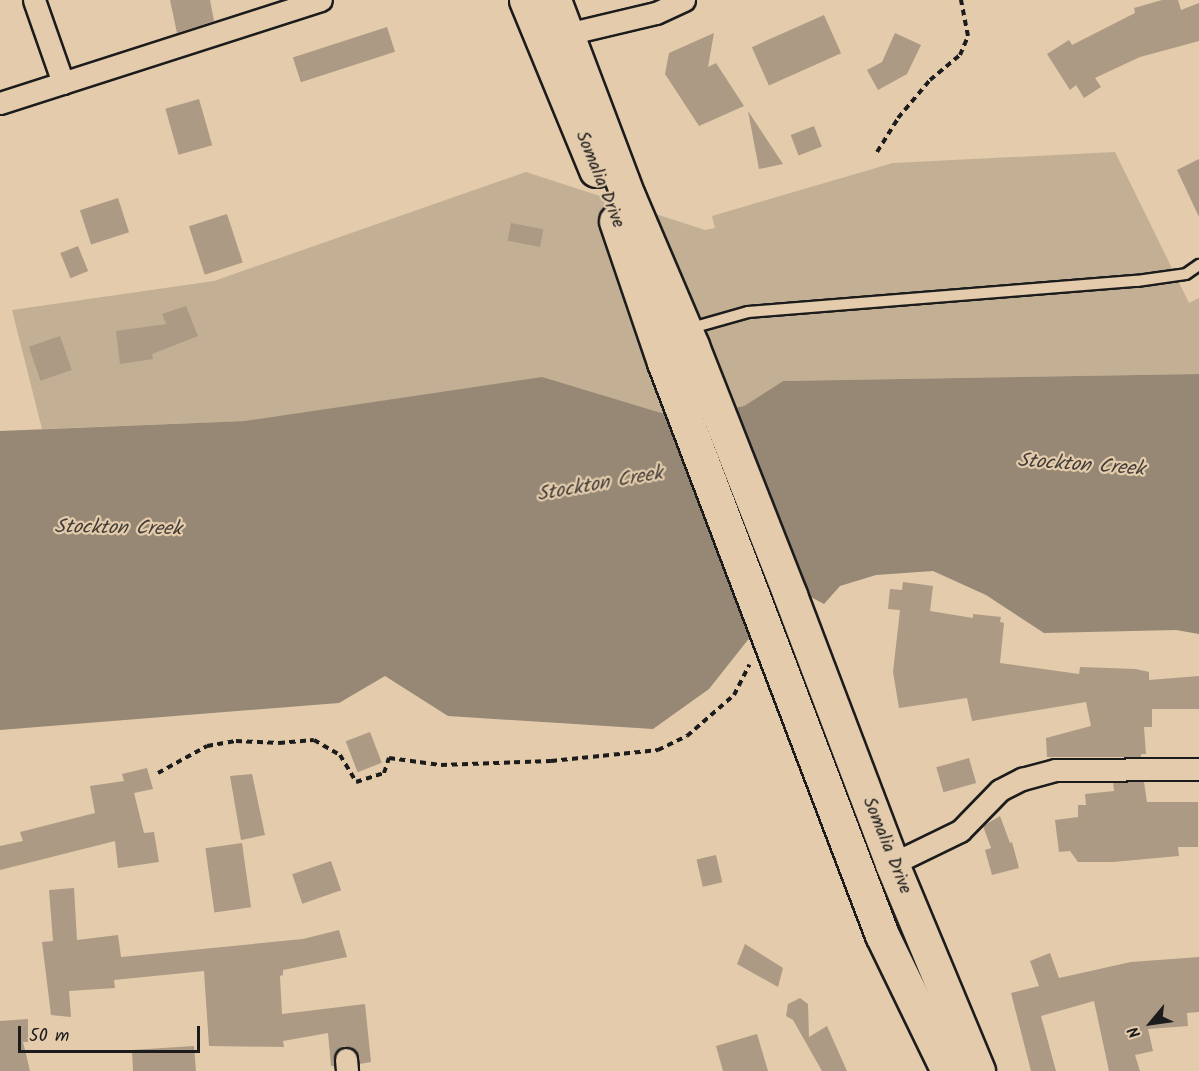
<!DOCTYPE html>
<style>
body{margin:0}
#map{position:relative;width:1199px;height:1071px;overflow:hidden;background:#e3cbac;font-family:Kalam,sans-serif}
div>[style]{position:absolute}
.green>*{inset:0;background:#c2af94}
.water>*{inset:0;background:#968875}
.building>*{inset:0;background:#ac9a84;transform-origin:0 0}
.path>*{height:4px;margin-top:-2px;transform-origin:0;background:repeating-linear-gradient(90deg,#1c1c1c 0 6px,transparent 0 10.5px)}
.roads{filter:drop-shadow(2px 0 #1c1c1c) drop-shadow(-2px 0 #1c1c1c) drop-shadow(0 2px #1c1c1c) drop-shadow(0 -2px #1c1c1c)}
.lane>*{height:10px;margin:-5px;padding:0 5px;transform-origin:5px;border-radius:5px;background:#e3cbac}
.street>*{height:21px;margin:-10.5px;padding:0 10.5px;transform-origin:10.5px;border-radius:10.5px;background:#e3cbac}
.primary>*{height:33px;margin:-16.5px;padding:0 16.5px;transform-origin:16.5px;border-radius:16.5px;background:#e3cbac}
span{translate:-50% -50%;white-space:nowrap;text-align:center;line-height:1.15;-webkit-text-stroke:4.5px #e3cbac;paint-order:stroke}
.street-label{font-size:18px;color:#1c1c1c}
.water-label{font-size:20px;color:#413c37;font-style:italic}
.north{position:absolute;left:1121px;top:993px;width:60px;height:60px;-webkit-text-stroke:4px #e3cbac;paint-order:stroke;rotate:241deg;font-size:16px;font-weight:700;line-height:24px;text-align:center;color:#1c1c1c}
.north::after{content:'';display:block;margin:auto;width:21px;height:27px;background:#1c1c1c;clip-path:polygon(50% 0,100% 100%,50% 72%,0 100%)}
.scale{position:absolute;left:18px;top:1026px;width:182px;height:27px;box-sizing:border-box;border:3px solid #1c1c1c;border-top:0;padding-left:8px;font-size:18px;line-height:21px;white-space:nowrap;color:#1c1c1c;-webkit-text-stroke:4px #e3cbac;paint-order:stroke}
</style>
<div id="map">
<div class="green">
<i style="clip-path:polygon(1115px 152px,1189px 303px,1199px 298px,1199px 374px,783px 381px,744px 406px,681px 419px,245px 421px,42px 429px,12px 310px,214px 281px,526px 172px,705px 230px,715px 228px,712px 216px,893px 163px)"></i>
</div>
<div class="water">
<i style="clip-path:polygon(1199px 374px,1199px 634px,1176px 630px,1044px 633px,986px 595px,933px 571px,876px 575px,840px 586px,824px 604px,807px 595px,766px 617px,709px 689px,653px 729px,448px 716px,385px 676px,339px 703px,0 730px,0 431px,245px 421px,542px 377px,681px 419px,744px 406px,783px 381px)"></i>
</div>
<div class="building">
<i style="clip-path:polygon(170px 0,210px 0,214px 21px,177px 33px)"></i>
<i style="clip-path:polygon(1162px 0,1178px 0,1181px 10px,1199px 3px,1199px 41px,1140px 57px,1095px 78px,1101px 87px,1084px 98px,1076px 85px,1070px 90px,1047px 54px,1069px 40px,1072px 45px,1135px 13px,1134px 8px)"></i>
<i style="left:824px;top:15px;width:42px;height:79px;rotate:66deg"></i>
<i style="left:387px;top:27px;width:26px;height:99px;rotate:72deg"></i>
<i style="clip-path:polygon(714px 33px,708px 67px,716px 63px,744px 106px,699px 126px,665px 74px,669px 53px)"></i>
<i style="clip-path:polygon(895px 33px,921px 45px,907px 74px,878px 90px,867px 70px,882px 62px)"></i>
<i style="left:199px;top:99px;width:48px;height:35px;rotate:74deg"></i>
<i style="clip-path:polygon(748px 111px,783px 164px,759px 169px)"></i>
<i style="left:814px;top:126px;width:22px;height:25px;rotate:69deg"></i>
<i style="clip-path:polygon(1199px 159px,1199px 217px,1177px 170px)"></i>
<i style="left:118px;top:198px;width:36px;height:40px;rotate:72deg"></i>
<i style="left:227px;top:214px;width:51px;height:40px;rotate:72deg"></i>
<i style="left:511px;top:223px;width:33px;height:18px;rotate:11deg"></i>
<i style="left:78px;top:246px;width:27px;height:19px;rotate:68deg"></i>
<i style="clip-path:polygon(186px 306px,198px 336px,152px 354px,153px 359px,120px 364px,116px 331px,166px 324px,162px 314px)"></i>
<i style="left:60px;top:336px;width:36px;height:33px;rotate:71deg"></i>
<i style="clip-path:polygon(903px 582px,933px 586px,930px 611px,973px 618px,973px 614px,1001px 617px,1000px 622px,1004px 623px,1000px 663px,1079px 674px,1080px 667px,1136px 669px,1149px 672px,1149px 680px,1199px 676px,1199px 709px,1152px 709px,1152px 727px,1144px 727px,1146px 754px,1141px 754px,1141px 757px,1047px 757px,1046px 738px,1091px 726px,1086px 702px,972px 721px,967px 698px,899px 708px,893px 672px,900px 610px,888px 609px,890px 589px,902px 590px)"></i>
<i style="left:370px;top:732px;width:33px;height:26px;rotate:69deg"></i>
<i style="left:969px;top:758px;width:26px;height:34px;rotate:74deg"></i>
<i style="clip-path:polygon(147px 768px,153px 789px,134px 793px,144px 833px,154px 832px,159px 862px,118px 868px,115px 841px,0 870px,0 846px,23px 841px,20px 832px,95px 813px,90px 786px,124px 781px,122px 774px)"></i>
<i style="clip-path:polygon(252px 774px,265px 835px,241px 840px,230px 776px)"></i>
<i style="clip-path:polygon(1113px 782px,1144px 782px,1147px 802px,1198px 802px,1198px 847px,1178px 847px,1179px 856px,1113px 862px,1078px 862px,1070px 851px,1059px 852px,1055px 820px,1078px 817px,1078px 805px,1086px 805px,1085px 794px,1114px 791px)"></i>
<i style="clip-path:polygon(1000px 816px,1010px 843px,1012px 842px,1019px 868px,992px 875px,985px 850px,991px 848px,983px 826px)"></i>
<i style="left:242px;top:843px;width:65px;height:37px;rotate:82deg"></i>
<i style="left:716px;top:855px;width:28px;height:20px;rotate:77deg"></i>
<i style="left:331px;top:861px;width:31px;height:41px;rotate:71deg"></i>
<i style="clip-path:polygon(74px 888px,77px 940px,118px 935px,121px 957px,303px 939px,339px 930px,347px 957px,283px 970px,283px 975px,280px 976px,282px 1014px,365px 1004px,371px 1062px,359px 1064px,356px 1051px,344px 1046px,335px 1053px,334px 1066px,331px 1066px,328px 1033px,283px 1041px,284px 1047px,209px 1046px,204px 971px,114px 980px,115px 988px,69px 991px,71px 1017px,51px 1015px,42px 942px,53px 941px,49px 890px)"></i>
<i style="clip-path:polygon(745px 944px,783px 968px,778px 987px,737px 964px)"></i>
<i style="clip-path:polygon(1050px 953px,1059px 978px,1131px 962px,1199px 957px,1199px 1012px,1187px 1013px,1188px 1026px,1148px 1029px,1153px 1051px,1135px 1055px,1140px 1071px,1109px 1071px,1094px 1001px,1041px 1016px,1056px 1071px,1031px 1071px,1011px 993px,1039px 986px,1030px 961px)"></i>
<i style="clip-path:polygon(800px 998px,808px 1004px,809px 1037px,827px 1026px,847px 1071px,822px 1071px,793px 1020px,786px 1016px,788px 1004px)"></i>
<i style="clip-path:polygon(28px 1019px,28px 1042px,23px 1042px,30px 1071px,0 1071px,0 1021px)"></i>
<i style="clip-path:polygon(757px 1034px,768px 1071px,723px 1071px,716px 1046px)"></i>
<i style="clip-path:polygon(194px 1046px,196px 1071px,133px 1071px,132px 1050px)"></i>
</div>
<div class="path">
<i style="left:877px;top:152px;width:40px;rotate:-58deg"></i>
<i style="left:898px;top:118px;width:50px;rotate:-49.9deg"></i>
<i style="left:930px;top:80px;width:39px;rotate:-40deg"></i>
<i style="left:960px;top:55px;width:21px;rotate:-67deg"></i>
<i style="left:968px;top:36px;width:37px;rotate:-101deg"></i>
<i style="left:158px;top:773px;width:56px;rotate:-28.9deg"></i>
<i style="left:207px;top:746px;width:29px;rotate:-10deg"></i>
<i style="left:236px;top:741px;width:43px;rotate:2.7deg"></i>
<i style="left:279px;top:743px;width:35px;rotate:-5deg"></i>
<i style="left:314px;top:740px;width:30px;rotate:30deg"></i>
<i style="left:340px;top:755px;width:31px;rotate:59deg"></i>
<i style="left:356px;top:782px;width:29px;rotate:-18deg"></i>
<i style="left:384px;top:773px;width:16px;rotate:-72deg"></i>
<i style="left:389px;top:758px;width:52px;rotate:7.7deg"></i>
<i style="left:441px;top:765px;width:110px;rotate:-2.1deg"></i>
<i style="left:551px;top:761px;width:108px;rotate:-5.9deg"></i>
<i style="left:658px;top:750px;width:32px;rotate:-26deg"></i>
<i style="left:687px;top:736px;width:62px;rotate:-41.1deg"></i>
<i style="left:734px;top:695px;width:34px;rotate:-63deg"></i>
</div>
<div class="roads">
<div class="lane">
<i style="left:688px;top:329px;width:62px;rotate:-15.8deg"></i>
<i style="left:748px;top:312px;width:390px;rotate:-4.6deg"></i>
<i style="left:1137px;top:281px;width:49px;rotate:-8.1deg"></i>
<i style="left:1186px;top:274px;width:16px;rotate:-35deg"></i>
</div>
<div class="street">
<i style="left:34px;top:0;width:88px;rotate:70.7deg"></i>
<i style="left:567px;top:34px;width:91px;rotate:-13.3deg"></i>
<i style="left:656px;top:13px;width:31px;rotate:-25deg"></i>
<i style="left:0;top:103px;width:337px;rotate:-17.8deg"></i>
<i style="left:892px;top:864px;width:76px;rotate:-25.9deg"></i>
<i style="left:960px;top:831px;width:57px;rotate:-45.7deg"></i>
<i style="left:1000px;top:790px;width:25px;rotate:-27deg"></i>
<i style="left:1022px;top:779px;width:34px;rotate:-15deg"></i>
<i style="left:1055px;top:770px;width:144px;rotate:-0.4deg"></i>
<i style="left:346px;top:1059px;width:12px;rotate:85deg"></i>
</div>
<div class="primary">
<i style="left:526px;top:0;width:184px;rotate:67.6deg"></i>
<i style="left:554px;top:0;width:212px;rotate:69.3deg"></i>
<i style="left:629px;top:198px;width:161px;rotate:66.9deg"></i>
<i style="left:692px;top:346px;width:268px;rotate:68.5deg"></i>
<i style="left:790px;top:595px;width:288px;rotate:69.2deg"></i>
<i style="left:892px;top:864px;width:224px;rotate:67.4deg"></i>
<i style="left:616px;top:221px;width:149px;rotate:71.2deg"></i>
<i style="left:664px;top:362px;width:613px;rotate:69.17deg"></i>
<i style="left:882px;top:935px;width:151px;rotate:64.1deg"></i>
</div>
</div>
<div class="street-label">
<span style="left:599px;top:180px;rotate:68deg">Somalia Drive</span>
<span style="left:886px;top:846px;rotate:68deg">Somalia Drive</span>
</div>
<div class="water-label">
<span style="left:1081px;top:466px;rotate:4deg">Stockton Creek</span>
<span style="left:600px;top:485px;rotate:-10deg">Stockton Creek</span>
<span style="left:118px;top:529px;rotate:1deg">Stockton Creek</span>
</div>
<div class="north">N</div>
<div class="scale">50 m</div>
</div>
